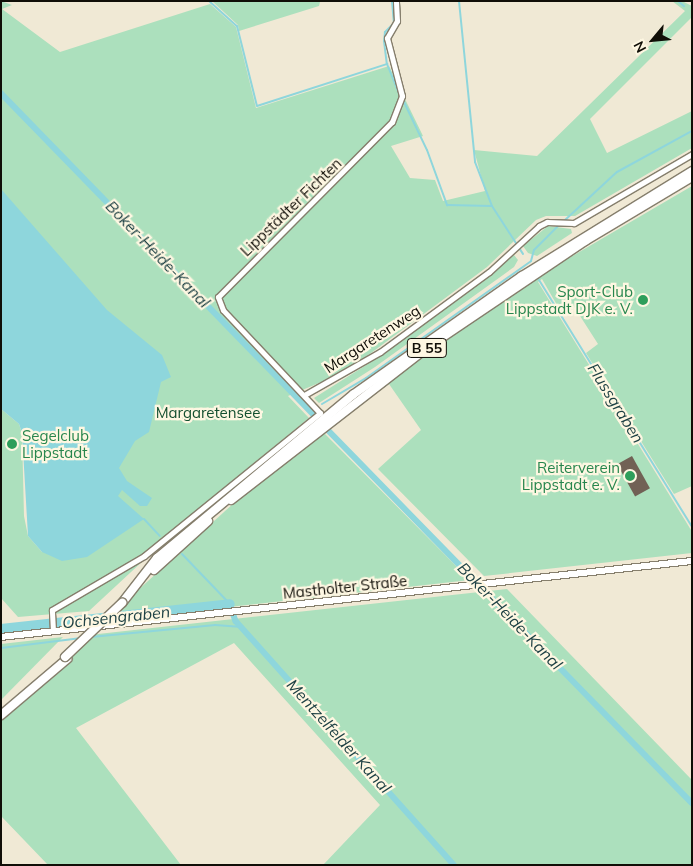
<!DOCTYPE html>
<meta charset="utf-8">
<style>
body{margin:0}
#map{position:relative;width:693px;height:866px;overflow:hidden;background:#f0e9d5;font-family:Mulish,sans-serif}
div>[style]{position:absolute}
.green>*{inset:0;background:#ace0bd}
.water>*{inset:0;background:#8ed6dc}
.stream>*{height:2px;margin:-1px;padding:0 1px;transform-origin:1px;border-radius:1px;background:#8ed6dc}
.canal>*{height:5.5px;margin:-2.75px;padding:0 2.75px;transform-origin:2.75px;border-radius:2.75px;background:#8ed6dc}
.river>*{height:10px;margin:-5px;padding:0 5px;transform-origin:5px;border-radius:5px;background:#8ed6dc}
.building>*{inset:0;background:#716155;transform-origin:0 0}
.roads{filter:drop-shadow(1px 0 #857e6c) drop-shadow(-1px 0 #857e6c) drop-shadow(0 1px #857e6c) drop-shadow(0 -1px #857e6c)}
.minor>*{height:5px;margin:-2.5px;padding:0 2.5px;transform-origin:2.5px;border-radius:2.5px;background:#fff}
.tertiary>*{height:5.5px;margin:-2.75px;padding:0 2.75px;transform-origin:2.75px;border-radius:2.75px;background:#fff}
.primary>*{height:8px;margin:-4px;padding:0 4px;transform-origin:4px;border-radius:4px;background:#fff}
.bridges{filter:drop-shadow(1px 0 #857e6c) drop-shadow(-1px 0 #857e6c) drop-shadow(0 1px #857e6c) drop-shadow(0 -1px #857e6c)}
.primary-bridge>*{height:8px;margin:-4px;padding:0 4px;transform-origin:4px;border-radius:4px;background:#fff}
.dots>*{width:14px;height:14px;translate:-50% -50%;box-sizing:border-box;border:2px solid #fef7e2;border-radius:50%}
span{translate:-50% -50%;white-space:nowrap;text-align:center;line-height:1.15;-webkit-text-stroke:4.5px #fef7e2;paint-order:stroke}
.shield-label span{padding:1px 4px;background:#fef7e2;border:1px solid;border-radius:4px;-webkit-text-stroke-width:0}
.shield-label{font-size:14px;color:#100e07;font-weight:700}
.street-label{font-size:15px;color:#100e07}
.leisure-label{font-size:15px;color:#27864d}
.right{translate:-100% -50%;text-align:right}
.left{translate:0 -50%;text-align:left}
.park-label{font-size:15px;color:#134f2f}
.water-label{font-size:16px;color:#1e4144;font-style:italic}
.frame{position:absolute;inset:0;border:2px solid #100e07;pointer-events:none}
.north{position:absolute;left:628px;top:15px;width:50px;height:50px;-webkit-text-stroke:4px #fef7e2;paint-order:stroke;rotate:242deg;font-size:14px;font-weight:700;line-height:20px;text-align:center;color:#100e07}
.north::after{content:'';display:block;margin:auto;width:18px;height:22px;background:#100e07;clip-path:polygon(50% 0,100% 100%,50% 72%,0 100%)}
</style>
<div id="map">
<div class="green">
<i style="clip-path:polygon(1px 1px,12px 5px,2px 9px,60px 52px,210px 4px,236px 27px,256px 108px,389px 66px,423px 136px,391px 146px,410px 178px,435px 180px,443px 201px,485px 191px,474px 150px,537px 156px,685px 11px,672px 1px,682px 1px,692px 6px,692px 17px,590px 119px,607px 153px,692px 111px,692px 148px,575px 216px,546px 216px,536px 220px,487px 267px,367px 356px,326px 380px,288px 396px,309px 418px,160px 540px,145px 559px,89px 611px,18px 617px,1px 598px,1px 409px,19px 424px,22px 433px,24px 516px,28px 536px,42px 552px,1px 231px)"></i>
<i style="clip-path:polygon(212px 1px,320px 1px,320px 2px,319px 6px,239px 31px,238px 25px)"></i>
<i style="clip-path:polygon(692px 186px,692px 486px,674px 494px,586px 353px,598px 344px,573px 305px,561px 312px,542px 279px,538px 282px,691px 530px,692px 553px,484px 576px,378px 469px,421px 430px,389px 384px,339px 420px,389px 380px,540px 275px)"></i>
<i style="clip-path:polygon(548px 226px,571px 229px,572px 233px,537px 256px,528px 253px,523px 246px)"></i>
<i style="clip-path:polygon(514px 255px,518px 260px,514px 267px,375px 367px,319px 403px,314px 398px,382px 355px)"></i>
<i style="clip-path:polygon(324px 433px,470px 580px,104px 621px,235px 502px)"></i>
<i style="clip-path:polygon(507px 589px,692px 780px,692px 865px,323px 865px,380px 805px,234px 643px,76px 728px,181px 865px,48px 865px,1px 816px,1px 720px,89px 635px)"></i>
<i style="clip-path:polygon(63px 637px,1px 700px,1px 644px)"></i>
</div>
<div class="water">
<i style="clip-path:polygon(1px 189px,107px 310px,162px 355px,171px 377px,161px 382px,149px 432px,135px 441px,119px 468px,127px 481px,152px 498px,147px 506px,140px 506px,122px 490px,118px 496px,144px 519px,87px 557px,62px 561px,42px 552px,28px 536px,22px 433px,19px 424px,1px 409px)"></i>
</div>
<div class="stream">
<i style="left:209px;top:1px;width:38px;rotate:42deg"></i>
<i style="left:237px;top:26px;width:82px;rotate:76deg"></i>
<i style="left:257px;top:106px;width:137px;rotate:-17.9deg"></i>
<i style="left:392px;top:1px;width:22px;rotate:85deg"></i>
<i style="left:394px;top:23px;width:13px;rotate:135deg"></i>
<i style="left:385px;top:32px;width:9px;rotate:96deg"></i>
<i style="left:384px;top:41px;width:23px;rotate:83deg"></i>
<i style="left:387px;top:64px;width:35px;rotate:68deg"></i>
<i style="left:459px;top:1px;width:162px;rotate:84.3deg"></i>
<i style="left:475px;top:162px;width:47px;rotate:68.9deg"></i>
<i style="left:492px;top:206px;width:57px;rotate:57.1deg"></i>
<i style="left:678px;top:1px;width:8px;rotate:40deg"></i>
<i style="left:403px;top:100px;width:55px;rotate:64.4deg"></i>
<i style="left:427px;top:150px;width:59px;rotate:70deg"></i>
<i style="left:447px;top:205px;width:45px;rotate:1.3deg"></i>
<i style="left:564px;top:221px;width:72px;rotate:-42.8deg"></i>
<i style="left:617px;top:172px;width:85px;rotate:-28.7deg"></i>
<i style="left:539px;top:280px;width:291px;rotate:58.2deg"></i>
<i style="left:322px;top:404px;width:51px;rotate:-30.6deg"></i>
<i style="left:366px;top:378px;width:202px;rotate:-35.3deg"></i>
<i style="left:531px;top:261px;width:11px;rotate:-75deg"></i>
<i style="left:534px;top:250px;width:37px;rotate:-45deg"></i>
<i style="left:144px;top:519px;width:23px;rotate:47deg"></i>
<i style="left:182px;top:554px;width:69px;rotate:46.2deg"></i>
<i style="left:91px;top:637px;width:125px;rotate:-5.5deg"></i>
<i style="left:215px;top:625px;width:27px;rotate:4deg"></i>
<i style="left:1px;top:648px;width:81px;rotate:-7.1deg"></i>
</div>
<div class="canal">
<i style="left:1px;top:93px;width:449px;rotate:45.8deg"></i>
<i style="left:328px;top:430px;width:521px;rotate:45.7deg"></i>
<i style="left:230px;top:604px;width:18px;rotate:71deg"></i>
<i style="left:236px;top:621px;width:327px;rotate:48.2deg"></i>
</div>
<div class="river">
<i style="left:1px;top:629px;width:230px;rotate:-6.2deg"></i>
</div>
<div class="building">
<i style="left:632px;top:456px;width:37px;height:17px;rotate:61deg"></i>
</div>
<div class="roads">
<div class="minor">
<i style="left:306px;top:394px;width:85px;rotate:-29.6deg"></i>
<i style="left:380px;top:352px;width:135px;rotate:-36.3deg"></i>
<i style="left:489px;top:272px;width:68px;rotate:-42.6deg"></i>
<i style="left:539px;top:226px;width:9px;rotate:-27deg"></i>
<i style="left:547px;top:222px;width:27px;rotate:2deg"></i>
<i style="left:574px;top:223px;width:137px;rotate:-30.3deg"></i>
<i style="left:53px;top:631px;width:21px;rotate:-93deg"></i>
<i style="left:52px;top:610px;width:107px;rotate:-30.4deg"></i>
<i style="left:144px;top:556px;width:227px;rotate:-39.1deg"></i>
<i style="left:320px;top:413px;width:141px;rotate:-133.3deg"></i>
<i style="left:223px;top:310px;width:14px;rotate:-111deg"></i>
<i style="left:218px;top:297px;width:247px;rotate:-45.2deg"></i>
<i style="left:392px;top:122px;width:28px;rotate:-69deg"></i>
<i style="left:402px;top:96px;width:60px;rotate:-104.5deg"></i>
<i style="left:387px;top:38px;width:20px;rotate:-60deg"></i>
<i style="left:397px;top:21px;width:20px;rotate:-93deg"></i>
</div>
<div class="tertiary">
<i style="left:1px;top:637px;width:695px;rotate:-6.28deg"></i>
</div>
<div class="primary">
<i style="left:231px;top:500px;width:253px;rotate:-37.8deg"></i>
<i style="left:431px;top:345px;width:186px;rotate:-34deg"></i>
<i style="left:585px;top:241px;width:125px;rotate:-30.9deg"></i>
<i style="left:154px;top:570px;width:73px;rotate:-42.2deg"></i>
<i style="left:122px;top:603px;width:57px;rotate:-52.1deg"></i>
<i style="left:157px;top:558px;width:256px;rotate:-39.8deg"></i>
<i style="left:354px;top:394px;width:205px;rotate:-35.1deg"></i>
<i style="left:522px;top:276px;width:200px;rotate:-31.7deg"></i>
<i style="left:1px;top:715px;width:87px;rotate:-40.3deg"></i>
</div>
</div>
<div class="bridges">
<div class="primary-bridge">
<i style="left:65px;top:657px;width:79px;rotate:-43.5deg"></i>
</div>
</div>
<div class="dots">
<i style="left:643px;top:300px;background:#2e9e5b"></i>
<i style="left:12px;top:444px;background:#2e9e5b"></i>
<i style="left:630px;top:476px;background:#2e9e5b"></i>
</div>
<div class="shield-label">
<span style="left:427px;top:348px">B 55</span>
</div>
<div class="street-label">
<span style="left:291px;top:207px;rotate:-44deg">Lippstädter Fichten</span>
<span style="left:372px;top:339px;rotate:-33deg">Margaretenweg</span>
<span style="left:345px;top:587px;rotate:-6deg">Mastholter Straße</span>
</div>
<div class="leisure-label">
<span class="right" style="left:633px;top:300px">Sport-Club<br>Lippstadt DJK e. V.</span>
<span class="left" style="left:22px;top:444px">Segelclub<br>Lippstadt</span>
<span class="right" style="left:620px;top:476px">Reiterverein<br>Lippstadt e. V.</span>
</div>
<div class="park-label">
<span style="left:208px;top:413px">Margaretensee</span>
</div>
<div class="water-label">
<span style="left:158px;top:254px;rotate:46deg">Boker-Heide-Kanal</span>
<span style="left:616px;top:403px;rotate:58deg">Flussgraben</span>
<span style="left:510px;top:616px;rotate:46deg">Boker-Heide-Kanal</span>
<span style="left:116px;top:617px;rotate:-6deg">Ochsengraben</span>
<span style="left:339px;top:736px;rotate:48deg">Mentzelfelder Kanal</span>
</div>
<div class="frame"></div>
<div class="north">N</div>
</div>
